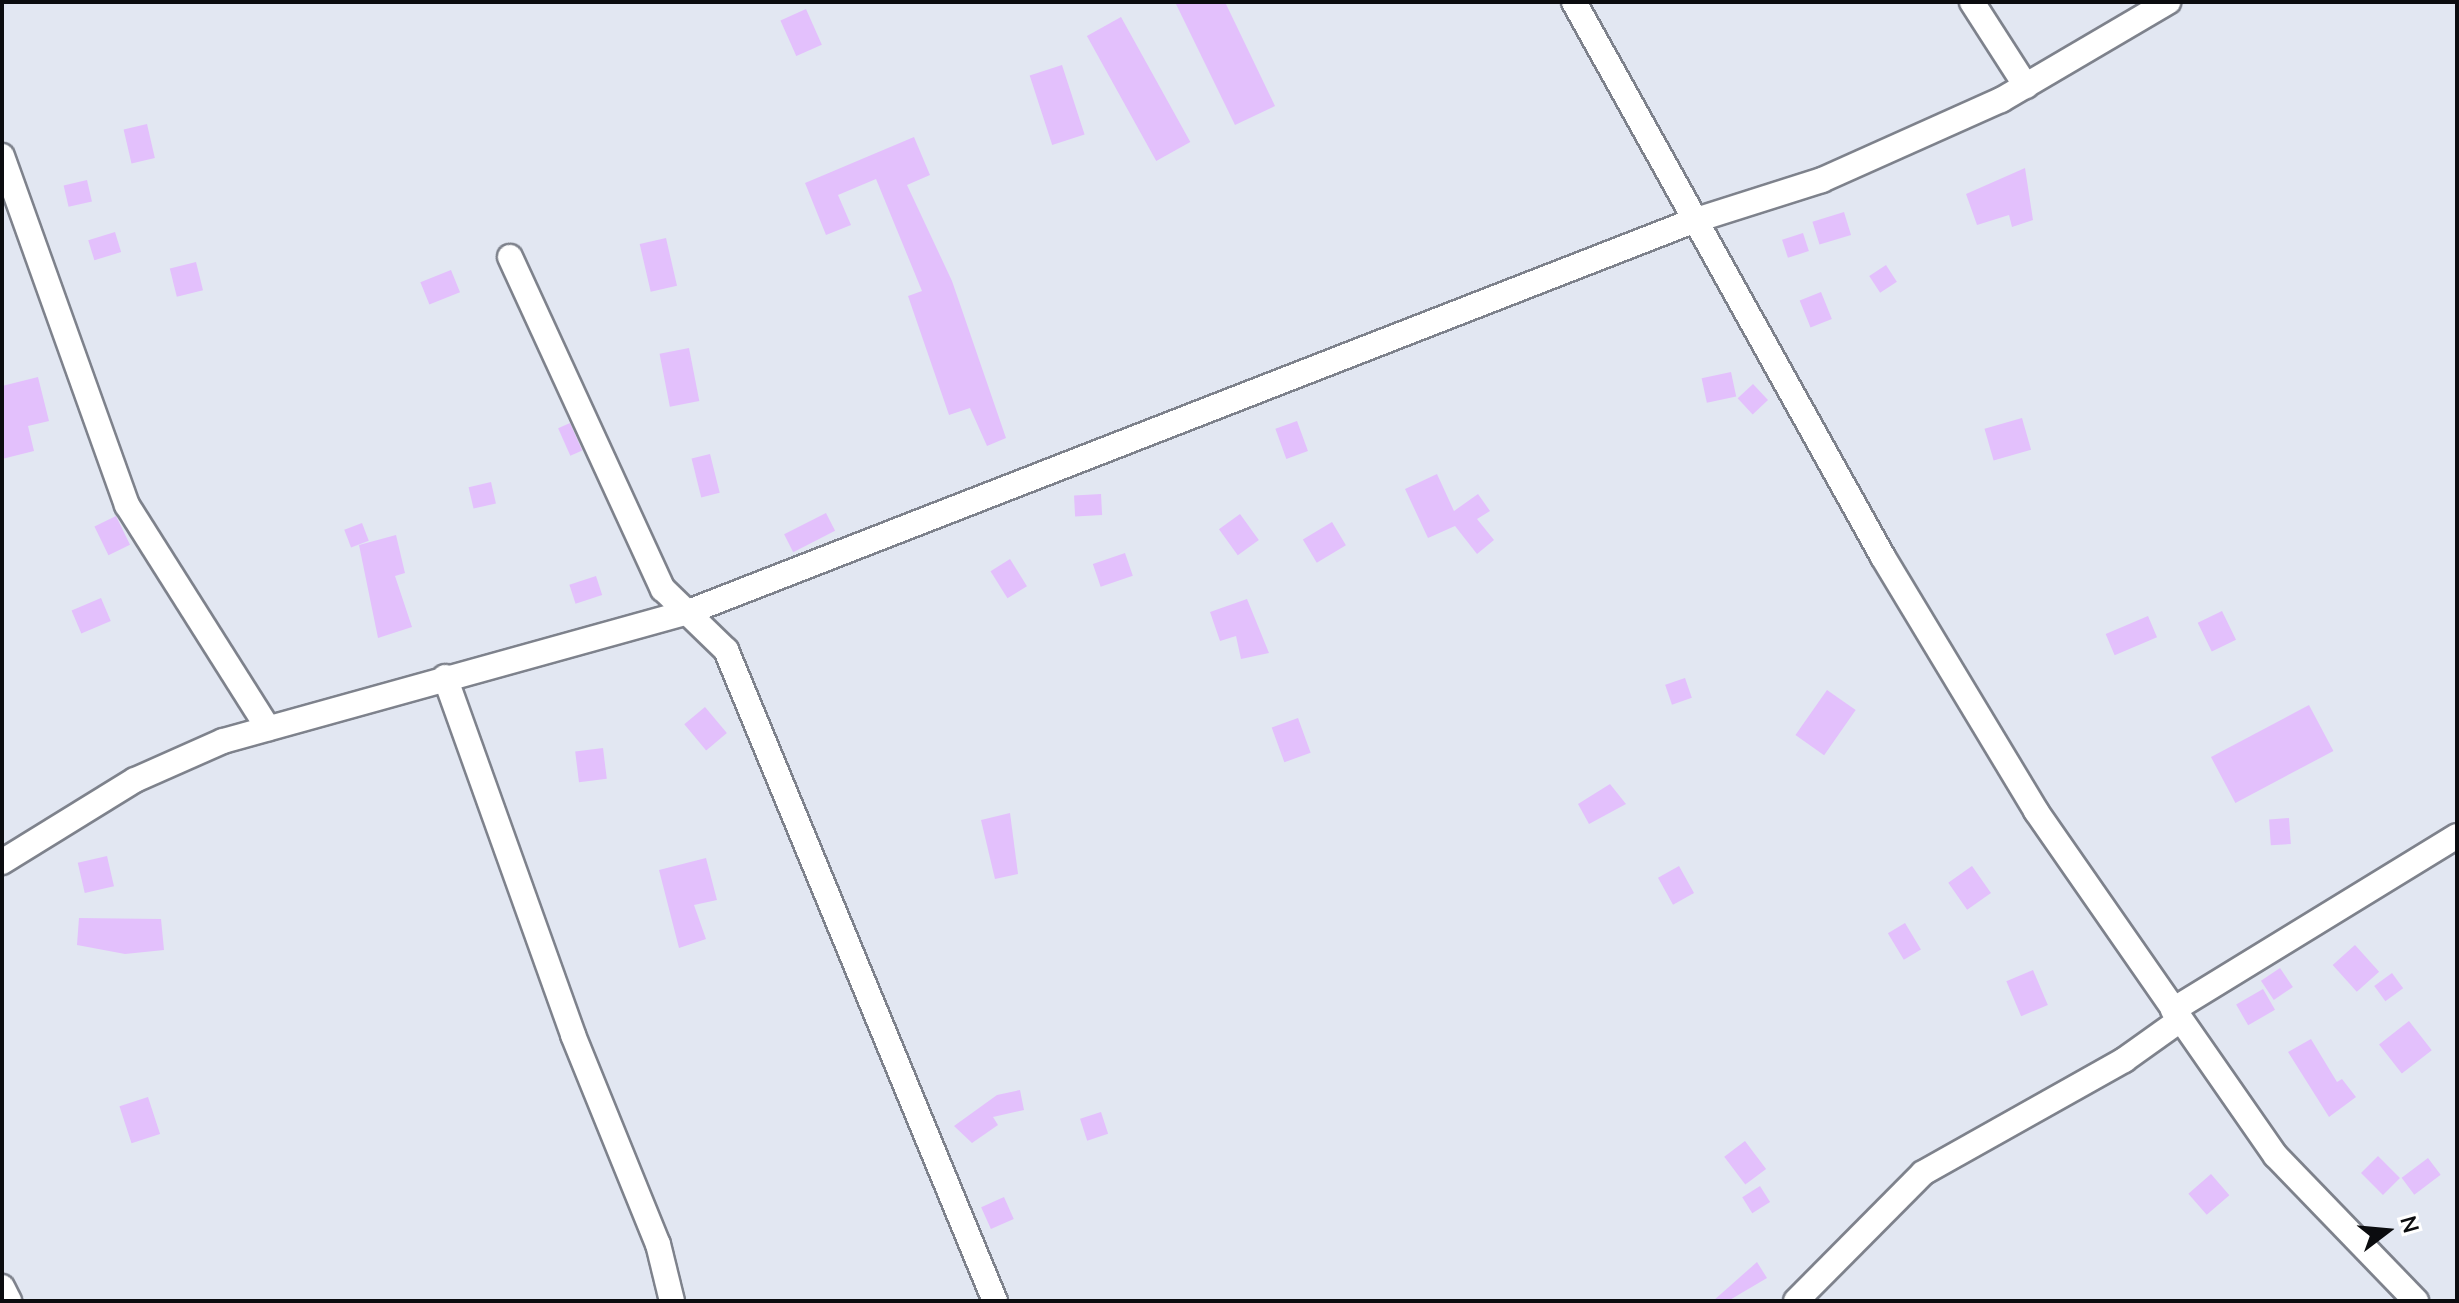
<!DOCTYPE html>
<style>
body{margin:0}
#map{position:relative;width:2459px;height:1303px;overflow:hidden;background:#e2e7f2;font-family:Mulish,sans-serif}
div>[style]{position:absolute}
.building>*{inset:0;background:#e3c0fc;transform-origin:0 0}
.roads{filter:drop-shadow(2px 0 #7e828c) drop-shadow(-2px 0 #7e828c) drop-shadow(0 2px #7e828c) drop-shadow(0 -2px #7e828c)}
.minor>*{height:24px;margin:-12px;padding:0 12px;transform-origin:12px;border-radius:12px;background:#fff}
span{translate:-50% -50%;white-space:nowrap;text-align:center;line-height:1.15;-webkit-text-stroke:8px #fff;paint-order:stroke}
.frame{position:absolute;inset:0;border:4px solid #0b0c0f;pointer-events:none}
.north{position:absolute;left:2347px;top:1191px;width:80px;height:80px;-webkit-text-stroke:6px #fff;paint-order:stroke;rotate:74deg;font-size:22px;font-weight:700;line-height:32px;text-align:center;color:#0b0c0f}
.north::after{content:'';display:block;margin:auto;width:28px;height:36px;background:#0b0c0f;clip-path:polygon(50% 0,100% 100%,50% 72%,0 100%)}
</style>
<div id="map">
<div class="building">
<i style="clip-path:polygon(1175px 2px,1225px 2px,1275px 106px,1235px 125px)"></i>
<i style="left:806px;top:9px;width:39px;height:28px;rotate:66deg"></i>
<i style="left:1121px;top:17px;width:143px;height:39px;rotate:61deg"></i>
<i style="left:1062px;top:65px;width:73px;height:34px;rotate:72deg"></i>
<i style="left:147px;top:124px;width:35px;height:24px;rotate:77deg"></i>
<i style="clip-path:polygon(914px 137px,930px 175px,907px 185px,952px 281px,1006px 438px,987px 446px,970px 408px,949px 415px,908px 296px,922px 291px,876px 179px,838px 195px,851px 225px,826px 235px,805px 183px)"></i>
<i style="clip-path:polygon(2025px 168px,2033px 220px,2012px 227px,2009px 215px,1977px 225px,1966px 194px)"></i>
<i style="left:87px;top:180px;width:22px;height:24px;rotate:77deg"></i>
<i style="left:1844px;top:212px;width:24px;height:33px;rotate:73deg"></i>
<i style="left:115px;top:232px;width:21px;height:28px;rotate:73deg"></i>
<i style="left:1803px;top:233px;width:19px;height:22px;rotate:72deg"></i>
<i style="left:666px;top:238px;width:49px;height:27px;rotate:77deg"></i>
<i style="left:196px;top:262px;width:29px;height:27px;rotate:76deg"></i>
<i style="left:1886px;top:265px;width:20px;height:20px;rotate:57deg"></i>
<i style="left:451px;top:270px;width:24px;height:33px;rotate:68deg"></i>
<i style="left:1821px;top:292px;width:29px;height:23px;rotate:68deg"></i>
<i style="left:689px;top:348px;width:54px;height:30px;rotate:79deg"></i>
<i style="left:1731px;top:372px;width:25px;height:30px;rotate:78deg"></i>
<i style="clip-path:polygon(38px 377px,49px 421px,28px 426px,34px 451px,2px 459px,2px 386px)"></i>
<i style="left:1753px;top:384px;width:22px;height:21px;rotate:47deg"></i>
<i style="left:2022px;top:418px;width:33px;height:39px;rotate:74deg"></i>
<i style="left:1297px;top:421px;width:32px;height:23px;rotate:70deg"></i>
<i style="left:570px;top:423px;width:30px;height:13px;rotate:66deg"></i>
<i style="left:710px;top:454px;width:40px;height:19px;rotate:76deg"></i>
<i style="clip-path:polygon(1437px 474px,1454px 511px,1478px 494px,1490px 511px,1477px 519px,1494px 540px,1477px 554px,1455px 526px,1428px 538px,1405px 489px)"></i>
<i style="left:491px;top:482px;width:22px;height:23px;rotate:77deg"></i>
<i style="left:1101px;top:494px;width:21px;height:27px;rotate:87deg"></i>
<i style="left:826px;top:513px;width:20px;height:47px;rotate:63deg"></i>
<i style="left:1240px;top:514px;width:32px;height:26px;rotate:54deg"></i>
<i style="left:116px;top:516px;width:32px;height:24px;rotate:64deg"></i>
<i style="left:1332px;top:522px;width:27px;height:34px;rotate:59deg"></i>
<i style="left:362px;top:523px;width:19px;height:19px;rotate:69deg"></i>
<i style="clip-path:polygon(396px 535px,405px 573px,395px 576px,412px 627px,378px 638px,359px 545px)"></i>
<i style="left:1125px;top:553px;width:24px;height:34px;rotate:71deg"></i>
<i style="left:1010px;top:559px;width:32px;height:23px;rotate:58deg"></i>
<i style="left:596px;top:576px;width:20px;height:28px;rotate:72deg"></i>
<i style="left:101px;top:598px;width:25px;height:32px;rotate:67deg"></i>
<i style="clip-path:polygon(1247px 599px,1269px 653px,1241px 659px,1236px 636px,1220px 641px,1210px 612px)"></i>
<i style="left:2222px;top:611px;width:32px;height:27px;rotate:64deg"></i>
<i style="left:2148px;top:616px;width:23px;height:46px;rotate:67deg"></i>
<i style="left:1685px;top:678px;width:21px;height:21px;rotate:71deg"></i>
<i style="left:1827px;top:690px;width:35px;height:55px;rotate:35deg"></i>
<i style="left:2309px;top:705px;width:52px;height:111px;rotate:62deg"></i>
<i style="left:705px;top:707px;width:34px;height:27px;rotate:50deg"></i>
<i style="left:1298px;top:718px;width:37px;height:28px;rotate:70deg"></i>
<i style="left:603px;top:748px;width:31px;height:28px;rotate:83deg"></i>
<i style="clip-path:polygon(1610px 784px,1626px 804px,1589px 824px,1578px 804px)"></i>
<i style="clip-path:polygon(1010px 813px,1018px 874px,995px 879px,981px 820px)"></i>
<i style="left:2289px;top:818px;width:26px;height:20px;rotate:86deg"></i>
<i style="left:107px;top:856px;width:31px;height:30px;rotate:77deg"></i>
<i style="clip-path:polygon(706px 858px,717px 900px,694px 905px,706px 939px,679px 948px,659px 870px)"></i>
<i style="left:1679px;top:866px;width:31px;height:24px;rotate:61deg"></i>
<i style="left:1972px;top:866px;width:33px;height:29px;rotate:55deg"></i>
<i style="clip-path:polygon(79px 918px,161px 919px,164px 950px,125px 954px,77px 945px)"></i>
<i style="left:1905px;top:923px;width:31px;height:20px;rotate:59deg"></i>
<i style="left:2355px;top:945px;width:36px;height:30px;rotate:48deg"></i>
<i style="left:2280px;top:968px;width:23px;height:23px;rotate:56deg"></i>
<i style="left:2033px;top:970px;width:38px;height:29px;rotate:67deg"></i>
<i style="left:2392px;top:973px;width:19px;height:22px;rotate:54deg"></i>
<i style="left:2263px;top:989px;width:24px;height:31px;rotate:60deg"></i>
<i style="left:2409px;top:1021px;width:37px;height:38px;rotate:52deg"></i>
<i style="clip-path:polygon(2311px 1039px,2337px 1082px,2342px 1079px,2356px 1097px,2329px 1117px,2288px 1052px)"></i>
<i style="clip-path:polygon(1020px 1090px,1024px 1110px,993px 1117px,998px 1125px,972px 1143px,954px 1126px,997px 1095px)"></i>
<i style="left:148px;top:1097px;width:39px;height:30px;rotate:72deg"></i>
<i style="left:1101px;top:1112px;width:23px;height:22px;rotate:72deg"></i>
<i style="left:1745px;top:1141px;width:35px;height:26px;rotate:53deg"></i>
<i style="left:2378px;top:1156px;width:31px;height:24px;rotate:45deg"></i>
<i style="left:2428px;top:1158px;width:21px;height:33px;rotate:53deg"></i>
<i style="left:2211px;top:1174px;width:28px;height:30px;rotate:49deg"></i>
<i style="left:1760px;top:1186px;width:19px;height:21px;rotate:58deg"></i>
<i style="left:1004px;top:1197px;width:24px;height:25px;rotate:66deg"></i>
<i style="clip-path:polygon(1757px 1262px,1767px 1278px,1728px 1301px,1713px 1301px)"></i>
</div>
<div class="roads">
<div class="minor">
<i style="left:1574px;top:2px;width:635px;rotate:60.89deg"></i>
<i style="left:1883px;top:557px;width:297px;rotate:58.9deg"></i>
<i style="left:2036px;top:811px;width:420px;rotate:55.2deg"></i>
<i style="left:2276px;top:1156px;width:202px;rotate:46deg"></i>
<i style="left:1972px;top:2px;width:100px;rotate:57.3deg"></i>
<i style="left:2px;top:156px;width:371px;rotate:70.3deg"></i>
<i style="left:127px;top:505px;width:264px;rotate:57.7deg"></i>
<i style="left:510px;top:257px;width:366px;rotate:65.3deg"></i>
<i style="left:663px;top:589px;width:88px;rotate:44.1deg"></i>
<i style="left:726px;top:650px;width:704px;rotate:67.55deg"></i>
<i style="left:445px;top:677px;width:380px;rotate:70.3deg"></i>
<i style="left:573px;top:1035px;width:226px;rotate:67.9deg"></i>
<i style="left:658px;top:1244px;width:59px;rotate:76.2deg"></i>
<i style="left:2px;top:862px;width:156px;rotate:-31.7deg"></i>
<i style="left:135px;top:780px;width:96px;rotate:-23.9deg"></i>
<i style="left:223px;top:741px;width:486px;rotate:-15.5deg"></i>
<i style="left:691px;top:611px;width:1075px;rotate:-21.27deg"></i>
<i style="left:1693px;top:221px;width:135px;rotate:-17.6deg"></i>
<i style="left:1822px;top:180px;width:196px;rotate:-24.1deg"></i>
<i style="left:2001px;top:100px;width:194px;rotate:-30.4deg"></i>
<i style="left:2173px;top:1010px;width:333px;rotate:-31.5deg"></i>
<i style="left:2px;top:1287px;width:16px;rotate:63deg"></i>
<i style="left:1796px;top:1301px;width:180px;rotate:-45.2deg"></i>
<i style="left:1923px;top:1173px;width:231px;rotate:-29.3deg"></i>
<i style="left:2124px;top:1060px;width:69px;rotate:-35.5deg"></i>
</div>
</div>
<div class="frame"></div>
<div class="north">N</div>
</div>
